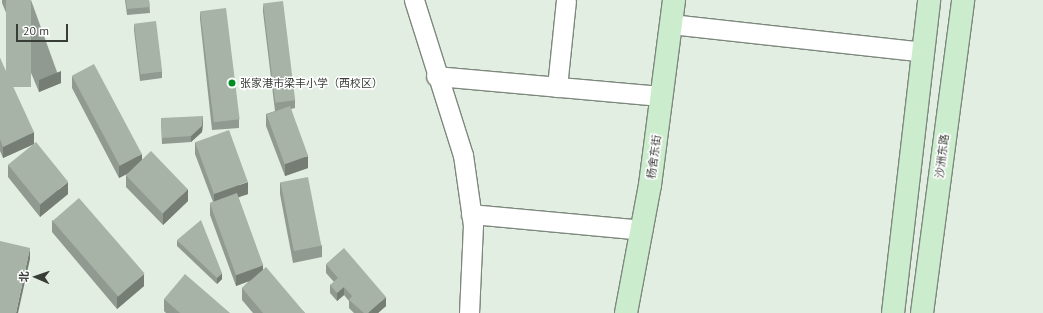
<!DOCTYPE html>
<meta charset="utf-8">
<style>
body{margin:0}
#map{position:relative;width:1043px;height:313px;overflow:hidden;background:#e3eee2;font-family:"PT Sans","Noto Sans SC",sans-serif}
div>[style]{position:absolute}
.roads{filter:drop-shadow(1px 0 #7d887d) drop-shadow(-1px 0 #7d887d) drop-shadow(0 1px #7d887d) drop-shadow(0 -1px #7d887d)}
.street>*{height:19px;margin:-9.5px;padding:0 9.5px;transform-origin:9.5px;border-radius:9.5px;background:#fff}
.secondary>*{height:22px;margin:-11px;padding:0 11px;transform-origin:11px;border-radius:11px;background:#ccecce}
.wall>*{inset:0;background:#909a90}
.shaded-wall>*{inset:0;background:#767d75}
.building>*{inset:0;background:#a8b3a7;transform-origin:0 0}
.dots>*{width:11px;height:11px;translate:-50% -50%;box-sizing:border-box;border:2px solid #fff;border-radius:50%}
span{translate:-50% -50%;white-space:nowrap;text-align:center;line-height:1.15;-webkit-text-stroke:3px #fff;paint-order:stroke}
.poi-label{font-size:11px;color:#393d38}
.left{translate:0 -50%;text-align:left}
.street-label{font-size:11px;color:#393d38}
.north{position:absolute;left:16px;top:257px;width:40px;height:40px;-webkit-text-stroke:3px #fff;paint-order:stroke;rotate:272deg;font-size:11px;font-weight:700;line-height:16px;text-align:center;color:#393d38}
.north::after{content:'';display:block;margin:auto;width:14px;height:18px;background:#393d38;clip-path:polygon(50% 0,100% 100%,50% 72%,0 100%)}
.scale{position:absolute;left:16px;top:24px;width:52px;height:18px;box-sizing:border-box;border:2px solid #393d38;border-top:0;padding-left:5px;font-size:12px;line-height:14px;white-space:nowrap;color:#393d38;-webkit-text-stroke:3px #fff;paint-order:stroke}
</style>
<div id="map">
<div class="roads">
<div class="street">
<i style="left:414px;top:0;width:163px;rotate:72.5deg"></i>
<i style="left:463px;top:155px;width:71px;rotate:81.9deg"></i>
<i style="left:473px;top:225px;width:88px;rotate:92.6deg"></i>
<i style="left:671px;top:24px;width:254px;rotate:6.3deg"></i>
<i style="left:436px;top:76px;width:227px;rotate:5.1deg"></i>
<i style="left:557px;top:87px;width:87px;rotate:-84.1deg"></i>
<i style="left:471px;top:214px;width:172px;rotate:5.3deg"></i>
</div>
<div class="secondary">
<i style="left:626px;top:313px;width:130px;rotate:-79.4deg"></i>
<i style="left:650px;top:185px;width:187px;rotate:-82.6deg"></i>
<i style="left:893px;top:313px;width:315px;rotate:-83.4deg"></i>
<i style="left:922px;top:313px;width:316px;rotate:-82.5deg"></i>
</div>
</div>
<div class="wall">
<i style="clip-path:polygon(2px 0,31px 0,61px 83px,39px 92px,2px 3px)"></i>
<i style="clip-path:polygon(125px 0,149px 0,150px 13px,127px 15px)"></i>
<i style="clip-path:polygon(263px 4px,295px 100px,295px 108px,291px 109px,308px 168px,285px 176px,266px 126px,266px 114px,278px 110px,275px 111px,263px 12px)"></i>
<i style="clip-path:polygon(200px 11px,239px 119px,239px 128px,212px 130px,200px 19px)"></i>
<i style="clip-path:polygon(134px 24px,162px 72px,162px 78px,140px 81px,134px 30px)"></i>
<i style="clip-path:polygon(0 58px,34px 144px,3px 158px,0 151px)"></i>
<i style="clip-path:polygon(72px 76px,142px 160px,188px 201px,163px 225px,126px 187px,126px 175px,129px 173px,119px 178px,72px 88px)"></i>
<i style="clip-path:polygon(161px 118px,203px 123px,202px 132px,191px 142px,162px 144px)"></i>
<i style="clip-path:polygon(195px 142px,248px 194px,238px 197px,263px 270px,305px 313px,253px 313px,242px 300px,242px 288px,249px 281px,236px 286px,210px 215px,210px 203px,213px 202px,195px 154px)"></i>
<i style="clip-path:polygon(8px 165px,68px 194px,40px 217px,8px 177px)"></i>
<i style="clip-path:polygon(280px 182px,322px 246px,322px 257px,293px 263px,280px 194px)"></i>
<i style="clip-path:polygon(52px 220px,144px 286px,117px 309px,52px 232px)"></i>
<i style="clip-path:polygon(177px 240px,222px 279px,217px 284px,177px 246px)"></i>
<i style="clip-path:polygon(326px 264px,386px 306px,378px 313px,354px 313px,349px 308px,349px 301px,344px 295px,337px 301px,330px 293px,330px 285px,334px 282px,326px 273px)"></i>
<i style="clip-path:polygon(164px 299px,230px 313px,166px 313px,164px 311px)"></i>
</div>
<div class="shaded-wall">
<i style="clip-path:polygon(61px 71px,61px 83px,39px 92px,39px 80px)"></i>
<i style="clip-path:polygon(203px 116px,203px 123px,202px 132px,191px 142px,191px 136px)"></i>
<i style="clip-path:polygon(34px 132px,34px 144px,3px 158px,3px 147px)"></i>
<i style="clip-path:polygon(142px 154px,142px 166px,119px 178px,119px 166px)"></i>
<i style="clip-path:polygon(308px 156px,308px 168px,285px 176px,285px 164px)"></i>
<i style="clip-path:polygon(68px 182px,68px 194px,40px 217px,40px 205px)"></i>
<i style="clip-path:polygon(248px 182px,248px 194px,214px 206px,214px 194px)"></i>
<i style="clip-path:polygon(188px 189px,188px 201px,163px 225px,163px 213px)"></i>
<i style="clip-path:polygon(30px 248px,30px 259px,18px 313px,16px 313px)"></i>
<i style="clip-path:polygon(263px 265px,263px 276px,236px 286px,236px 274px)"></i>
<i style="clip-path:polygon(222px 273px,222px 279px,217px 284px,217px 278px)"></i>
<i style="clip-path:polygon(144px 274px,144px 286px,117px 309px,117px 297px)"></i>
<i style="clip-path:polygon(344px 287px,344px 295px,337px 301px,337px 293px)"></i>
<i style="clip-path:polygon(386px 297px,386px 306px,378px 313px,368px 313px)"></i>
</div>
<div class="building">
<i style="left:6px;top:0;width:25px;height:87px"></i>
<i style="clip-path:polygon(126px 0,149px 0,150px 7px,127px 9px)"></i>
<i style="left:283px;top:1px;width:100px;height:20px;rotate:83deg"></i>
<i style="left:226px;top:8px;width:112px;height:26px;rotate:83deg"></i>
<i style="left:156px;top:21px;width:51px;height:22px;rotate:83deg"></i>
<i style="clip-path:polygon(0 58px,34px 132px,3px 147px,0 139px)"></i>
<i style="left:94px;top:64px;width:102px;height:25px;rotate:62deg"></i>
<i style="left:290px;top:106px;width:53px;height:25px;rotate:70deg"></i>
<i style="clip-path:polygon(203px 116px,202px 126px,191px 136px,162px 138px,161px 118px)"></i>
<i style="left:229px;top:130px;width:55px;height:36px;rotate:70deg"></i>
<i style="left:36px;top:142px;width:51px;height:36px;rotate:51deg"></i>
<i style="left:151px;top:151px;width:53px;height:35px;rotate:46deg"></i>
<i style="left:308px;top:177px;width:70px;height:28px;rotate:79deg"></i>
<i style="left:237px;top:193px;width:77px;height:29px;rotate:70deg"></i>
<i style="left:79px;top:198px;width:100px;height:35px;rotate:49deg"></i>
<i style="clip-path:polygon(201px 220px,222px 273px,217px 278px,177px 240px)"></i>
<i style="clip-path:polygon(0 241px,30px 248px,16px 313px,0 313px)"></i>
<i style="clip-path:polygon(344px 248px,386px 297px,368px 313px,364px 313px,349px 300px,352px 296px,344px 287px,337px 293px,330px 285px,338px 278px,326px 264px)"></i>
<i style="clip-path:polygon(266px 267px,305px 313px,263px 313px,242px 288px)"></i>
<i style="clip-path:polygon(185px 274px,230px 313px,180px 313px,164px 299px)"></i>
</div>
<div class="dots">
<i style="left:232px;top:83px;background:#009022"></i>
</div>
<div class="poi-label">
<span class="left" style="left:240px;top:83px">张家港市梁丰小学（西校区）</span>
</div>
<div class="street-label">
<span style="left:942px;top:156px;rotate:-83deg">沙洲东路</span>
<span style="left:654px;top:157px;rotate:-82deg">杨舍东街</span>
</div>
<div class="north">北</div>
<div class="scale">20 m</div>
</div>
